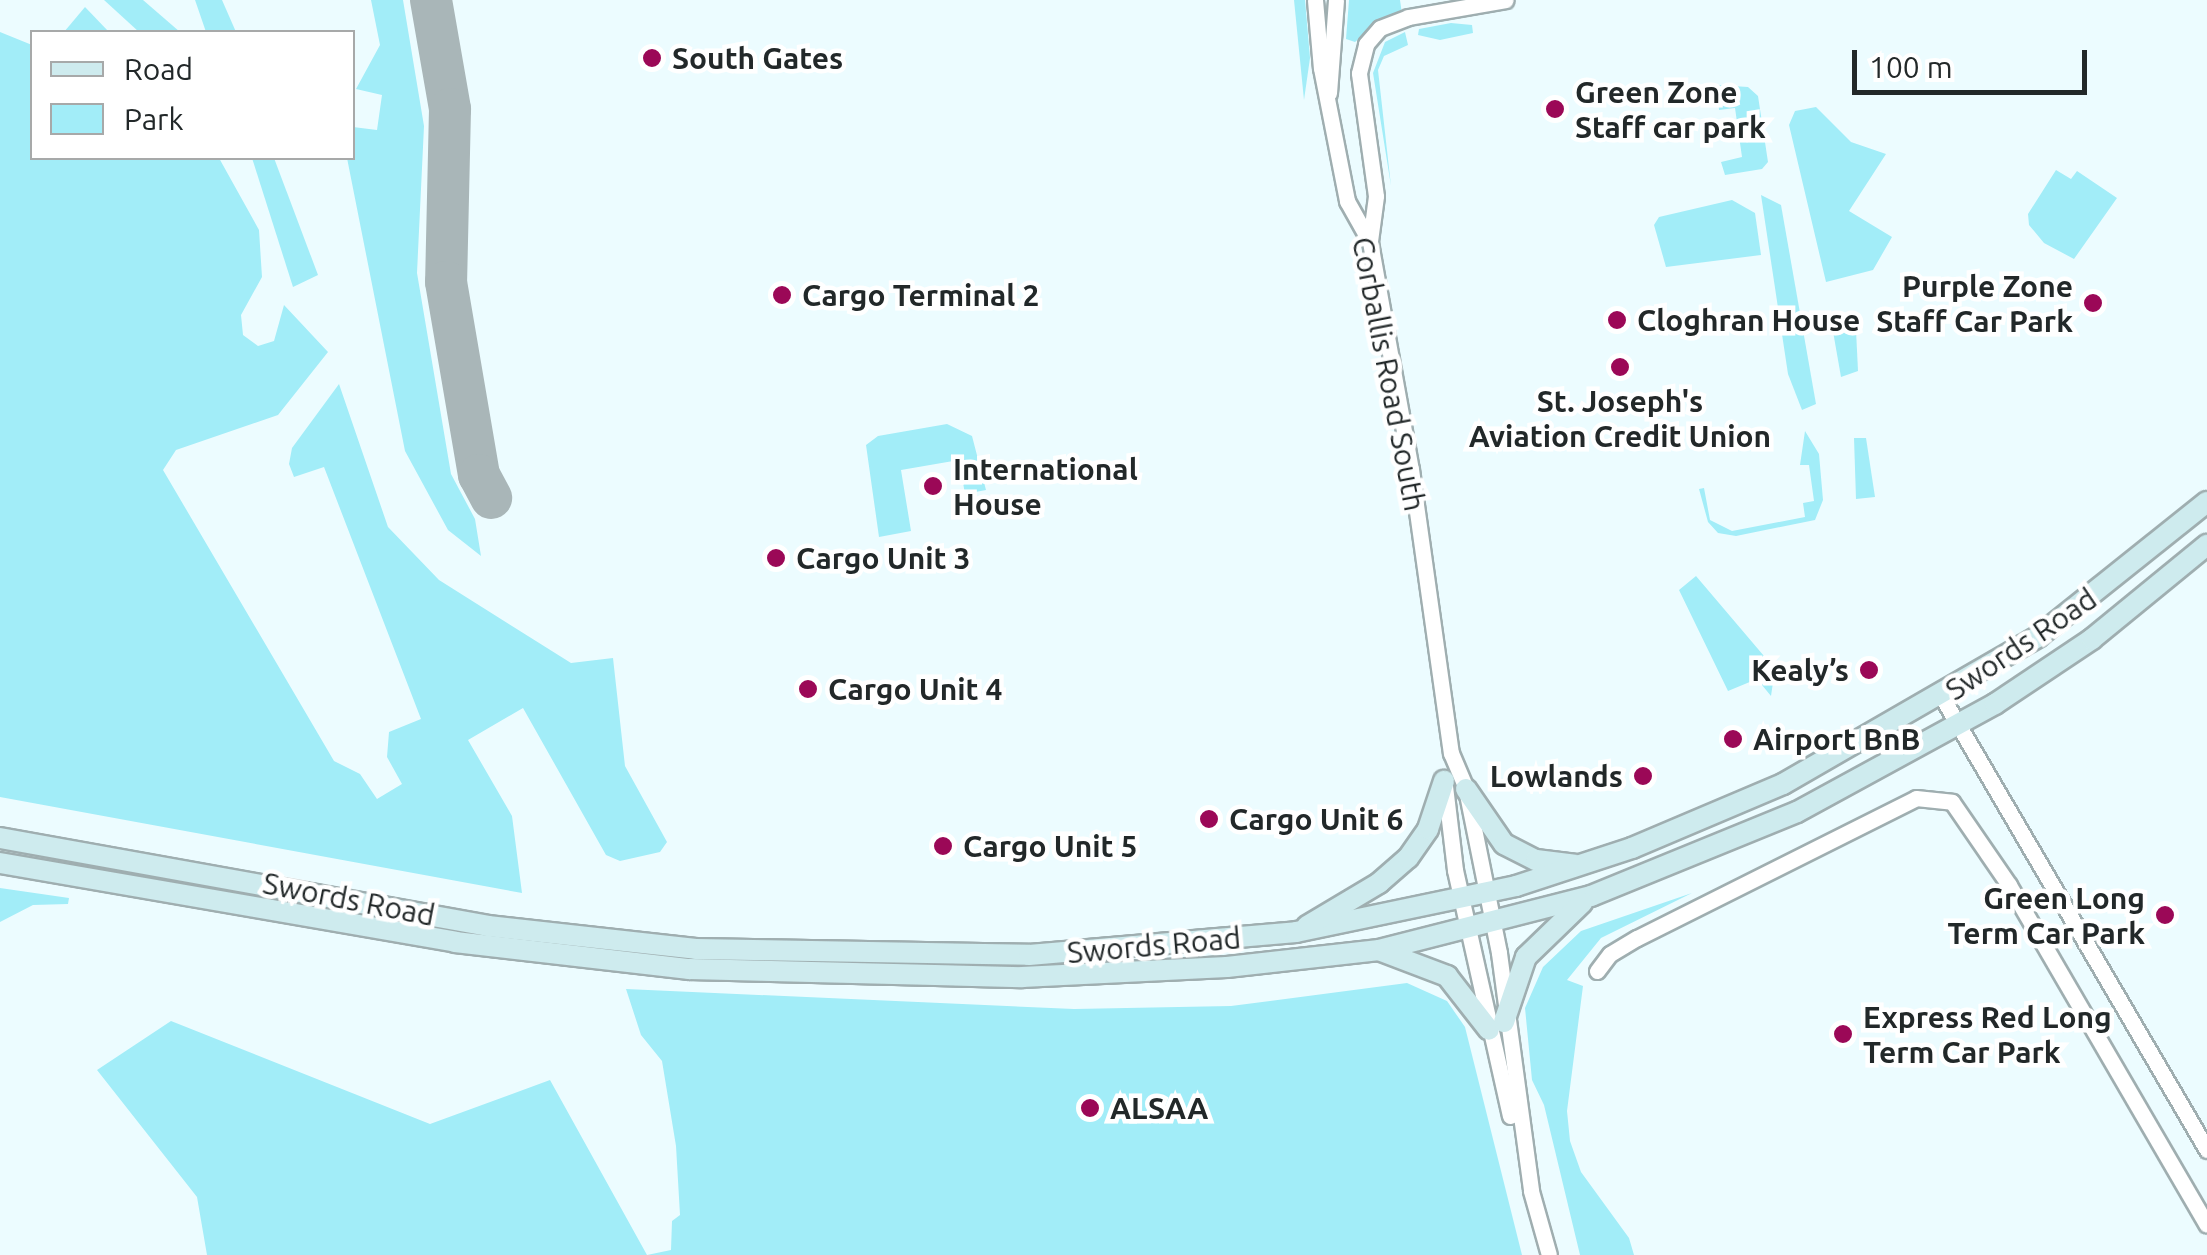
<!DOCTYPE html>
<meta charset="utf-8">
<style>
body{margin:0}
#map{position:relative;width:2207px;height:1255px;overflow:hidden;background:#ecfcff;font-family:Ubuntu,sans-serif}
div>[style]{position:absolute}
.green>*{inset:0;background:#a2edf8}
.taxiway>*{height:42px;margin:-21px;padding:0 21px;transform-origin:21px;border-radius:21px;background:#a9b6b8}
.roads{filter:drop-shadow(2px 0 #9faeb0) drop-shadow(-2px 0 #9faeb0) drop-shadow(0 2px #9faeb0) drop-shadow(0 -2px #9faeb0)}
.street>*{height:15px;margin:-7.5px;padding:0 7.5px;transform-origin:7.5px;border-radius:7.5px;background:#fff}
.secondary>*{height:20px;margin:-10px;padding:0 10px;transform-origin:10px;border-radius:10px;background:#ceebee}
.dots>*{width:28px;height:28px;translate:-50% -50%;box-sizing:border-box;border:5px solid #fff;border-radius:50%}
span{translate:-50% -50%;white-space:nowrap;text-align:center;line-height:1.15;-webkit-text-stroke:9px #fff;paint-order:stroke}
.poi-label{font-size:30px;color:#222829;font-weight:700}
.left{translate:0 -50%;text-align:left}
.right{translate:-100% -50%;text-align:right}
.street-label{font-size:30px;color:#222829}
.legend{position:absolute;left:30px;top:30px;width:325px;height:130px;box-sizing:border-box;background:#fff;border:2px solid #a7a9a9;margin:0;padding:12px 18px;list-style:none;font-size:30px;color:#222829}
.legend li{display:flex;align-items:center;gap:20px;height:50px}
.legend b{width:50px;border:2px solid #a7a9a9}
.scale{position:absolute;left:1852px;top:50px;width:235px;height:45px;box-sizing:border-box;border:5px solid #222829;border-top:0;padding-left:12px;font-size:30px;line-height:35px;white-space:nowrap;color:#222829;-webkit-text-stroke:8px #fff;paint-order:stroke}
</style>
<div id="map">
<div class="green">
<i style="clip-path:polygon(104px 0,143px 0,180px 32px,139px 32px)"></i>
<i style="clip-path:polygon(195px 0,222px 0,236px 32px,206px 32px)"></i>
<i style="clip-path:polygon(371px 0,403px 0,424px 126px,417px 273px,451px 474px,475px 519px,481px 556px,448px 530px,405px 451px,347px 158px,352px 158px,353px 127px,377px 130px,382px 95px,356px 89px,380px 45px)"></i>
<i style="clip-path:polygon(1294px 0,1305px 0,1310px 58px,1304px 100px)"></i>
<i style="clip-path:polygon(1349px 0,1400px 0,1402px 14px,1379px 21px,1355px 42px,1346px 39px)"></i>
<i style="clip-path:polygon(85px 7px,109px 32px,64px 32px)"></i>
<i style="clip-path:polygon(1451px 23px,1472px 25px,1473px 33px,1440px 40px,1418px 35px,1419px 29px)"></i>
<i style="clip-path:polygon(0 32px,32px 45px,32px 158px,219px 158px,259px 230px,262px 277px,241px 315px,243px 335px,258px 346px,274px 341px,284px 305px,328px 352px,278px 415px,176px 450px,163px 470px,334px 761px,360px 774px,377px 799px,402px 784px,387px 757px,389px 732px,421px 719px,324px 467px,294px 477px,289px 464px,292px 448px,339px 384px,388px 527px,439px 580px,571px 663px,613px 658px,625px 766px,667px 842px,660px 852px,620px 861px,606px 855px,523px 708px,468px 740px,512px 816px,522px 893px,0 797px)"></i>
<i style="clip-path:polygon(1405px 32px,1408px 45px,1384px 56px,1378px 70px,1391px 186px,1373px 73px,1385px 42px)"></i>
<i style="clip-path:polygon(1717px 85px,1748px 87px,1758px 96px,1768px 162px,1762px 169px,1725px 175px,1721px 162px,1742px 157px,1735px 108px,1719px 110px)"></i>
<i style="clip-path:polygon(1816px 107px,1851px 142px,1886px 154px,1849px 211px,1892px 237px,1873px 270px,1826px 282px,1789px 125px,1795px 111px)"></i>
<i style="clip-path:polygon(252px 158px,274px 158px,318px 275px,293px 287px)"></i>
<i style="clip-path:polygon(2056px 170px,2071px 179px,2077px 171px,2117px 198px,2074px 259px,2044px 243px,2029px 225px,2028px 214px)"></i>
<i style="clip-path:polygon(1761px 195px,1781px 205px,1816px 404px,1802px 410px,1788px 374px)"></i>
<i style="clip-path:polygon(1732px 200px,1755px 213px,1761px 255px,1666px 267px,1654px 225px,1659px 217px)"></i>
<i style="clip-path:polygon(1845px 320px,1856px 330px,1858px 371px,1841px 377px,1831px 320px)"></i>
<i style="clip-path:polygon(947px 424px,972px 436px,986px 490px,965px 494px,959px 460px,901px 470px,911px 531px,879px 537px,866px 445px,878px 436px)"></i>
<i style="clip-path:polygon(1805px 431px,1819px 454px,1823px 500px,1815px 520px,1736px 536px,1718px 533px,1708px 522px,1699px 489px,1704px 488px,1710px 520px,1732px 531px,1805px 517px,1803px 503px,1814px 501px,1809px 465px,1800px 465px)"></i>
<i style="clip-path:polygon(1854px 438px,1866px 438px,1875px 497px,1856px 499px)"></i>
<i style="clip-path:polygon(1696px 576px,1775px 669px,1771px 696px,1757px 679px,1728px 691px,1679px 590px)"></i>
<i style="clip-path:polygon(0 888px,69px 898px,68px 904px,33px 905px,0 922px)"></i>
<i style="clip-path:polygon(1692px 893px,1601px 938px,1567px 980px,1583px 986px,1567px 1111px,1570px 1141px,1581px 1172px,1629px 1238px,1634px 1255px,1580px 1255px,1544px 1105px,1532px 1080px,1525px 1008px,1543px 967px,1581px 931px)"></i>
<i style="clip-path:polygon(1407px 983px,1447px 1001px,1465px 1027px,1522px 1255px,207px 1255px,197px 1197px,97px 1070px,171px 1021px,430px 1124px,550px 1080px,647px 1255px,671px 1250px,672px 1221px,680px 1215px,676px 1146px,662px 1061px,641px 1035px,626px 989px,1074px 1009px,1231px 1006px)"></i>
</div>
<div class="taxiway">
<i style="left:431px;top:0;width:111px;rotate:80.1deg"></i>
<i style="left:450px;top:109px;width:173px;rotate:91.3deg"></i>
<i style="left:446px;top:282px;width:196px;rotate:80.3deg"></i>
<i style="left:479px;top:475px;width:26px;rotate:62deg"></i>
</div>
<div class="roads">
<div class="street">
<i style="left:1315px;top:0;width:68px;rotate:85deg"></i>
<i style="left:1321px;top:68px;width:136px;rotate:78.9deg"></i>
<i style="left:1347px;top:201px;width:47px;rotate:60.7deg"></i>
<i style="left:1370px;top:242px;width:231px;rotate:79.8deg"></i>
<i style="left:1411px;top:469px;width:287px;rotate:82deg"></i>
<i style="left:1451px;top:753px;width:39px;rotate:67deg"></i>
<i style="left:1466px;top:789px;width:167px;rotate:78.6deg"></i>
<i style="left:1499px;top:953px;width:240px;rotate:82.3deg"></i>
<i style="left:1531px;top:1191px;width:66px;rotate:74.3deg"></i>
<i style="left:1329px;top:93px;width:93px;rotate:-85.7deg"></i>
<i style="left:1370px;top:241px;width:45px;rotate:-82.4deg"></i>
<i style="left:1376px;top:196px;width:124px;rotate:-97.9deg"></i>
<i style="left:1359px;top:73px;width:30px;rotate:-76deg"></i>
<i style="left:1366px;top:44px;width:21px;rotate:-49deg"></i>
<i style="left:1380px;top:28px;width:30px;rotate:-21deg"></i>
<i style="left:1408px;top:17px;width:99px;rotate:-9.8deg"></i>
<i style="left:1942px;top:697px;width:525px;rotate:59.67deg"></i>
<i style="left:1445px;top:786px;width:85px;rotate:83.2deg"></i>
<i style="left:1455px;top:870px;width:252px;rotate:77.4deg"></i>
<i style="left:1597px;top:971px;width:21px;rotate:-53deg"></i>
<i style="left:1610px;top:954px;width:31px;rotate:-31deg"></i>
<i style="left:1637px;top:938px;width:312px;rotate:-26.6deg"></i>
<i style="left:1916px;top:798px;width:36px;rotate:6deg"></i>
<i style="left:1952px;top:802px;width:101px;rotate:55.5deg"></i>
<i style="left:2009px;top:885px;width:393px;rotate:59.8deg"></i>
</div>
<div class="secondary">
<i style="left:1466px;top:789px;width:67px;rotate:55.4deg"></i>
<i style="left:1504px;top:844px;width:36px;rotate:27deg"></i>
<i style="left:1536px;top:860px;width:39px;rotate:7deg"></i>
<i style="left:0;top:838px;width:496px;rotate:10.2deg"></i>
<i style="left:488px;top:926px;width:209px;rotate:6.3deg"></i>
<i style="left:696px;top:949px;width:333px;rotate:1deg"></i>
<i style="left:1029px;top:955px;width:268px;rotate:-4.9deg"></i>
<i style="left:1296px;top:932px;width:225px;rotate:-11.8deg"></i>
<i style="left:1516px;top:886px;width:122px;rotate:-18.1deg"></i>
<i style="left:1632px;top:848px;width:164px;rotate:-23deg"></i>
<i style="left:1783px;top:784px;width:296px;rotate:-30deg"></i>
<i style="left:2039px;top:636px;width:215px;rotate:-38.6deg"></i>
<i style="left:0;top:863px;width:462px;rotate:9.8deg"></i>
<i style="left:455px;top:942px;width:236px;rotate:6.6deg"></i>
<i style="left:689px;top:969px;width:333px;rotate:1.4deg"></i>
<i style="left:1022px;top:977px;width:205px;rotate:-2.8deg"></i>
<i style="left:1227px;top:967px;width:153px;rotate:-6.4deg"></i>
<i style="left:1379px;top:950px;width:219px;rotate:-14.3deg"></i>
<i style="left:1591px;top:896px;width:222px;rotate:-22.2deg"></i>
<i style="left:1797px;top:812px;width:226px;rotate:-28.6deg"></i>
<i style="left:1995px;top:704px;width:117px;rotate:-33.8deg"></i>
<i style="left:2092px;top:639px;width:149px;rotate:-39.3deg"></i>
<i style="left:1307px;top:926px;width:84px;rotate:-30.8deg"></i>
<i style="left:1379px;top:883px;width:38px;rotate:-41deg"></i>
<i style="left:1408px;top:858px;width:35px;rotate:-55deg"></i>
<i style="left:1428px;top:829px;width:51px;rotate:-71.6deg"></i>
<i style="left:1381px;top:951px;width:71px;rotate:20.7deg"></i>
<i style="left:1447px;top:976px;width:68px;rotate:52.1deg"></i>
<i style="left:1504px;top:1022px;width:69px;rotate:-71.3deg"></i>
<i style="left:1526px;top:957px;width:78px;rotate:-44deg"></i>
</div>
</div>
<div class="dots">
<i style="left:652px;top:58px;background:#9b0857"></i>
<i style="left:1555px;top:109px;background:#9b0857"></i>
<i style="left:782px;top:295px;background:#9b0857"></i>
<i style="left:2093px;top:303px;background:#9b0857"></i>
<i style="left:1617px;top:320px;background:#9b0857"></i>
<i style="left:1620px;top:367px;background:#9b0857"></i>
<i style="left:933px;top:486px;background:#9b0857"></i>
<i style="left:776px;top:558px;background:#9b0857"></i>
<i style="left:1869px;top:670px;background:#9b0857"></i>
<i style="left:808px;top:689px;background:#9b0857"></i>
<i style="left:1733px;top:739px;background:#9b0857"></i>
<i style="left:1643px;top:776px;background:#9b0857"></i>
<i style="left:1209px;top:819px;background:#9b0857"></i>
<i style="left:943px;top:846px;background:#9b0857"></i>
<i style="left:2165px;top:915px;background:#9b0857"></i>
<i style="left:1843px;top:1034px;background:#9b0857"></i>
<i style="left:1090px;top:1108px;background:#9b0857"></i>
</div>
<div class="poi-label">
<span class="left" style="left:672px;top:58px">South Gates</span>
<span class="left" style="left:1575px;top:109px">Green Zone<br>Staff car park</span>
<span class="right" style="left:2073px;top:303px">Purple Zone<br>Staff Car Park</span>
<span class="left" style="left:802px;top:295px">Cargo Terminal 2</span>
<span class="left" style="left:1637px;top:320px">Cloghran House</span>
<span style="left:1620px;top:418px">St. Joseph's<br>Aviation Credit Union</span>
<span class="left" style="left:953px;top:486px">International<br>House</span>
<span class="left" style="left:796px;top:558px">Cargo Unit 3</span>
<span class="right" style="left:1849px;top:670px">Kealy’s</span>
<span class="left" style="left:828px;top:689px">Cargo Unit 4</span>
<span class="left" style="left:1753px;top:739px">Airport BnB</span>
<span class="right" style="left:1623px;top:776px">Lowlands</span>
<span class="left" style="left:1229px;top:819px">Cargo Unit 6</span>
<span class="left" style="left:963px;top:846px">Cargo Unit 5</span>
<span class="right" style="left:2145px;top:915px">Green Long<br>Term Car Park</span>
<span class="left" style="left:1863px;top:1034px">Express Red Long<br>Term Car Park</span>
<span class="left" style="left:1110px;top:1108px">ALSAA</span>
</div>
<div class="street-label">
<span style="left:1389px;top:374px;rotate:79deg">Corballis Road South</span>
<span style="left:2021px;top:644px;rotate:-34deg">Swords Road</span>
<span style="left:349px;top:899px;rotate:11deg">Swords Road</span>
<span style="left:1154px;top:945px;rotate:-5deg">Swords Road</span>
</div>
<ul class="legend">
<li><b style="height:12px;background:#ceebee"></b>Road</li>
<li><b style="height:28px;background:#a2edf8"></b>Park</li>
</ul>
<div class="scale">100 m</div>
</div>
